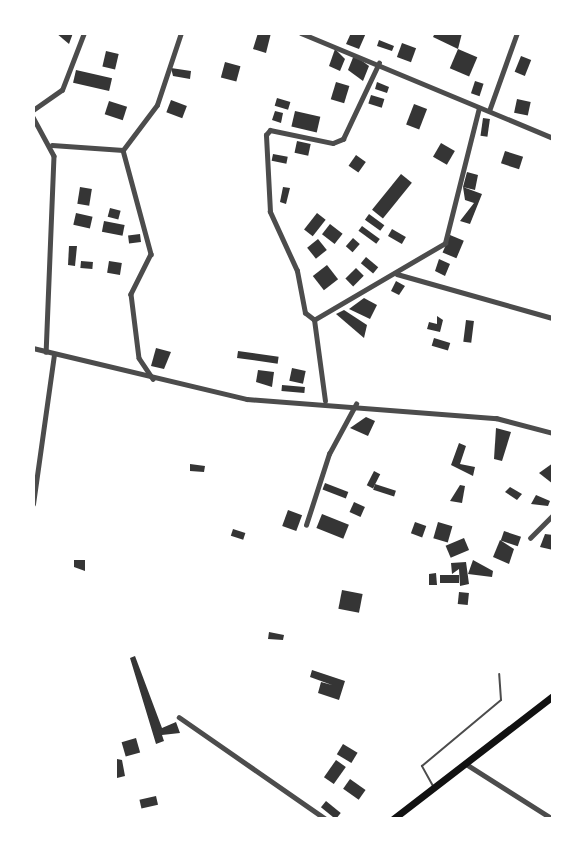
<!DOCTYPE html>
<style>
body{margin:0}
#map{position:relative;width:586px;height:852px;overflow:hidden;background:#fff;font-family:Jost,sans-serif}
div>[style]{position:absolute}
.building>*{inset:0;background:#353535;transform-origin:0 0}
.service>*{height:2px;margin:-1px;padding:0 1px;transform-origin:1px;border-radius:1px;background:#4c4c4c}
.minor>*{height:4.5px;margin:-2.25px;padding:0 2.25px;transform-origin:2.25px;border-radius:2.25px;background:#4c4c4c}
.primary>*{height:7px;margin:-3.5px;padding:0 3.5px;transform-origin:3.5px;border-radius:3.5px;background:#111}
span{translate:-50% -50%;white-space:nowrap;text-align:center;line-height:1.15;-webkit-text-stroke:7px #fff;paint-order:stroke}
.frame{position:absolute;inset:0;border:35px solid #fff;pointer-events:none}
</style>
<div id="map">
<div class="building">
<i style="clip-path:polygon(56px 33px,73px 33px,69px 44px)"></i>
<i style="clip-path:polygon(258px 33px,271px 33px,266px 53px,253px 49px)"></i>
<i style="clip-path:polygon(351px 33px,366px 33px,359px 49px,346px 44px)"></i>
<i style="clip-path:polygon(435px 33px,462px 33px,458px 49px,433px 37px)"></i>
<i style="clip-path:polygon(379px 40px,394px 46px,392px 51px,377px 46px)"></i>
<i style="left:402px;top:43px;width:15px;height:15px;rotate:20deg"></i>
<i style="clip-path:polygon(335px 49px,345px 59px,340px 71px,329px 66px)"></i>
<i style="left:458px;top:49px;width:21px;height:21px;rotate:23deg"></i>
<i style="left:106px;top:51px;width:13px;height:16px;rotate:13deg"></i>
<i style="clip-path:polygon(354px 55px,369px 66px,363px 81px,348px 70px)"></i>
<i style="left:521px;top:56px;width:11px;height:17px;rotate:22deg"></i>
<i style="left:225px;top:62px;width:16px;height:16px;rotate:15deg"></i>
<i style="clip-path:polygon(171px 68px,191px 71px,190px 79px,173px 76px)"></i>
<i style="left:76px;top:70px;width:37px;height:13px;rotate:13deg"></i>
<i style="left:475px;top:81px;width:9px;height:13px;rotate:18deg"></i>
<i style="left:336px;top:82px;width:14px;height:18px;rotate:17deg"></i>
<i style="clip-path:polygon(377px 82px,389px 87px,387px 93px,375px 89px)"></i>
<i style="left:371px;top:95px;width:14px;height:9px;rotate:17deg"></i>
<i style="left:277px;top:98px;width:14px;height:8px;rotate:17deg"></i>
<i style="left:517px;top:99px;width:14px;height:14px;rotate:12deg"></i>
<i style="left:171px;top:100px;width:17px;height:13px;rotate:21deg"></i>
<i style="left:109px;top:101px;width:19px;height:14px;rotate:18deg"></i>
<i style="left:414px;top:104px;width:14px;height:22px;rotate:21deg"></i>
<i style="clip-path:polygon(275px 111px,283px 113px,281px 123px,272px 120px)"></i>
<i style="left:295px;top:111px;width:26px;height:16px;rotate:13deg"></i>
<i style="left:483px;top:118px;width:7px;height:18px;rotate:8deg"></i>
<i style="left:297px;top:141px;width:14px;height:12px;rotate:12deg"></i>
<i style="left:441px;top:143px;width:16px;height:16px;rotate:30deg"></i>
<i style="left:505px;top:151px;width:19px;height:13px;rotate:18deg"></i>
<i style="left:273px;top:154px;width:15px;height:7px;rotate:11deg"></i>
<i style="left:356px;top:155px;width:12px;height:13px;rotate:35deg"></i>
<i style="clip-path:polygon(467px 172px,478px 175px,475px 190px,463px 187px,482px 194px,470px 224px,460px 221px,474px 203px,465px 200px,463px 187px)"></i>
<i style="left:401px;top:174px;width:14px;height:46px;rotate:39deg"></i>
<i style="left:80px;top:187px;width:12px;height:17px;rotate:9deg"></i>
<i style="clip-path:polygon(283px 187px,290px 188px,286px 204px,280px 202px)"></i>
<i style="left:110px;top:208px;width:11px;height:9px;rotate:15deg"></i>
<i style="left:76px;top:213px;width:17px;height:12px;rotate:13deg"></i>
<i style="left:317px;top:213px;width:11px;height:21px;rotate:38deg"></i>
<i style="left:369px;top:214px;width:19px;height:7px;rotate:36deg"></i>
<i style="left:104px;top:221px;width:21px;height:11px;rotate:11deg"></i>
<i style="left:330px;top:224px;width:16px;height:13px;rotate:38deg"></i>
<i style="left:362px;top:226px;width:22px;height:6px;rotate:36deg"></i>
<i style="left:392px;top:229px;width:16px;height:8px;rotate:30deg"></i>
<i style="left:140px;top:234px;width:8px;height:12px;rotate:83deg"></i>
<i style="left:450px;top:235px;width:15px;height:19px;rotate:23deg"></i>
<i style="left:353px;top:238px;width:9px;height:11px;rotate:41deg"></i>
<i style="left:318px;top:239px;width:14px;height:14px;rotate:51deg"></i>
<i style="clip-path:polygon(69px 246px,77px 246px,75px 266px,68px 265px)"></i>
<i style="left:366px;top:257px;width:16px;height:8px;rotate:40deg"></i>
<i style="clip-path:polygon(439px 259px,450px 264px,445px 276px,435px 271px)"></i>
<i style="left:81px;top:261px;width:12px;height:7px;rotate:5deg"></i>
<i style="left:109px;top:261px;width:13px;height:12px;rotate:9deg"></i>
<i style="left:327px;top:265px;width:18px;height:18px;rotate:52deg"></i>
<i style="left:356px;top:268px;width:11px;height:15px;rotate:45deg"></i>
<i style="clip-path:polygon(396px 281px,405px 286px,399px 295px,391px 291px)"></i>
<i style="clip-path:polygon(364px 298px,377px 305px,370px 319px,349px 309px)"></i>
<i style="clip-path:polygon(344px 310px,367px 325px,364px 338px,336px 314px)"></i>
<i style="clip-path:polygon(437px 316px,443px 320px,440px 332px,427px 329px,429px 322px,437px 324px)"></i>
<i style="left:466px;top:320px;width:8px;height:22px;rotate:7deg"></i>
<i style="left:434px;top:338px;width:17px;height:8px;rotate:17deg"></i>
<i style="clip-path:polygon(156px 348px,171px 352px,164px 369px,151px 366px)"></i>
<i style="left:238px;top:351px;width:41px;height:7px;rotate:8deg"></i>
<i style="left:292px;top:368px;width:14px;height:13px;rotate:12deg"></i>
<i style="clip-path:polygon(258px 370px,274px 372px,272px 387px,256px 382px)"></i>
<i style="left:282px;top:385px;width:23px;height:6px;rotate:5deg"></i>
<i style="clip-path:polygon(366px 417px,375px 421px,368px 436px,350px 428px)"></i>
<i style="clip-path:polygon(496px 428px,511px 432px,502px 461px,494px 459px)"></i>
<i style="clip-path:polygon(459px 443px,466px 446px,460px 464px,475px 467px,473px 476px,451px 465px)"></i>
<i style="clip-path:polygon(553px 463px,553px 484px,539px 473px)"></i>
<i style="clip-path:polygon(190px 464px,205px 466px,204px 472px,190px 471px)"></i>
<i style="left:374px;top:471px;width:7px;height:16px;rotate:27deg"></i>
<i style="left:325px;top:483px;width:25px;height:7px;rotate:21deg"></i>
<i style="left:375px;top:484px;width:22px;height:6px;rotate:18deg"></i>
<i style="clip-path:polygon(460px 485px,465px 486px,462px 503px,450px 501px)"></i>
<i style="clip-path:polygon(510px 487px,522px 494px,517px 500px,505px 492px)"></i>
<i style="clip-path:polygon(536px 495px,550px 501px,548px 506px,531px 504px)"></i>
<i style="left:354px;top:502px;width:12px;height:11px;rotate:24deg"></i>
<i style="left:288px;top:510px;width:15px;height:17px;rotate:20deg"></i>
<i style="left:322px;top:514px;width:29px;height:15px;rotate:22deg"></i>
<i style="left:415px;top:522px;width:12px;height:12px;rotate:20deg"></i>
<i style="left:438px;top:522px;width:15px;height:17px;rotate:16deg"></i>
<i style="left:233px;top:529px;width:13px;height:7px;rotate:18deg"></i>
<i style="left:504px;top:531px;width:18px;height:10px;rotate:19deg"></i>
<i style="clip-path:polygon(545px 534px,553px 535px,553px 550px,540px 547px)"></i>
<i style="left:464px;top:538px;width:13px;height:20px;rotate:67deg"></i>
<i style="clip-path:polygon(500px 540px,514px 549px,509px 564px,493px 557px)"></i>
<i style="clip-path:polygon(74px 560px,85px 560px,85px 571px,74px 567px)"></i>
<i style="clip-path:polygon(473px 560px,493px 571px,492px 577px,468px 574px)"></i>
<i style="clip-path:polygon(466px 562px,469px 584px,460px 586px,459px 569px,452px 574px,451px 563px)"></i>
<i style="clip-path:polygon(436px 573px,437px 585px,429px 585px,429px 574px)"></i>
<i style="left:459px;top:575px;width:8px;height:19px;rotate:90deg"></i>
<i style="left:342px;top:590px;width:21px;height:19px;rotate:11deg"></i>
<i style="left:459px;top:592px;width:10px;height:12px;rotate:6deg"></i>
<i style="clip-path:polygon(269px 632px,284px 635px,283px 640px,268px 639px)"></i>
<i style="clip-path:polygon(135px 656px,162px 728px,176px 722px,180px 733px,162px 735px,164px 741px,156px 744px,130px 658px)"></i>
<i style="clip-path:polygon(312px 670px,345px 681px,339px 700px,318px 693px,321px 682px,332px 685px,310px 677px)"></i>
<i style="left:136px;top:738px;width:15px;height:15px;rotate:74deg"></i>
<i style="left:343px;top:744px;width:17px;height:12px;rotate:31deg"></i>
<i style="clip-path:polygon(117px 759px,122px 760px,125px 776px,117px 778px)"></i>
<i style="left:336px;top:760px;width:12px;height:21px;rotate:35deg"></i>
<i style="left:350px;top:779px;width:19px;height:12px;rotate:35deg"></i>
<i style="left:156px;top:796px;width:9px;height:17px;rotate:77deg"></i>
<i style="left:326px;top:801px;width:19px;height:8px;rotate:39deg"></i>
</div>
<div class="service">
<i style="left:433px;top:786px;width:23px;rotate:-119deg"></i>
<i style="left:422px;top:766px;width:103px;rotate:-39.9deg"></i>
<i style="left:501px;top:700px;width:26px;rotate:-94deg"></i>
</div>
<div class="minor">
<i style="left:301px;top:33px;width:273px;rotate:22.6deg"></i>
<i style="left:33px;top:110px;width:35px;rotate:-35deg"></i>
<i style="left:62px;top:90px;width:61px;rotate:-68.9deg"></i>
<i style="left:489px;top:111px;width:83px;rotate:-70.3deg"></i>
<i style="left:33px;top:117px;width:44px;rotate:61.7deg"></i>
<i style="left:54px;top:156px;width:196px;rotate:92.3deg"></i>
<i style="left:52px;top:145px;width:71px;rotate:4deg"></i>
<i style="left:123px;top:150px;width:56px;rotate:-52.9deg"></i>
<i style="left:157px;top:105px;width:76px;rotate:-71.6deg"></i>
<i style="left:123px;top:150px;width:108px;rotate:74.9deg"></i>
<i style="left:151px;top:254px;width:45px;rotate:116.6deg"></i>
<i style="left:131px;top:294px;width:64px;rotate:82.9deg"></i>
<i style="left:139px;top:358px;width:25px;rotate:56deg"></i>
<i style="left:397px;top:274px;width:162px;rotate:15.8deg"></i>
<i style="left:314px;top:320px;width:152px;rotate:-30.4deg"></i>
<i style="left:445px;top:243px;width:139px;rotate:-75.9deg"></i>
<i style="left:33px;top:348px;width:220px;rotate:13.4deg"></i>
<i style="left:247px;top:399px;width:250px;rotate:4.4deg"></i>
<i style="left:496px;top:418px;width:59px;rotate:14.7deg"></i>
<i style="left:325px;top:401px;width:82px;rotate:-97.7deg"></i>
<i style="left:314px;top:320px;width:11px;rotate:-142deg"></i>
<i style="left:305px;top:313px;width:43px;rotate:-100.8deg"></i>
<i style="left:297px;top:271px;width:65px;rotate:-114.6deg"></i>
<i style="left:270px;top:212px;width:77px;rotate:-93deg"></i>
<i style="left:266px;top:135px;width:6px;rotate:-51deg"></i>
<i style="left:270px;top:130px;width:64px;rotate:11.7deg"></i>
<i style="left:333px;top:143px;width:11px;rotate:-22deg"></i>
<i style="left:343px;top:139px;width:84px;rotate:-64.7deg"></i>
<i style="left:33px;top:504px;width:151px;rotate:-82deg"></i>
<i style="left:306px;top:525px;width:75px;rotate:-72.1deg"></i>
<i style="left:329px;top:454px;width:57px;rotate:-61.6deg"></i>
<i style="left:530px;top:538px;width:33px;rotate:-45deg"></i>
<i style="left:179px;top:717px;width:179px;rotate:34.8deg"></i>
<i style="left:466px;top:764px;width:103px;rotate:32.3deg"></i>
</div>
<div class="primary">
<i style="left:393px;top:819px;width:202px;rotate:-37.6deg"></i>
</div>
<div class="frame"></div>
</div>
